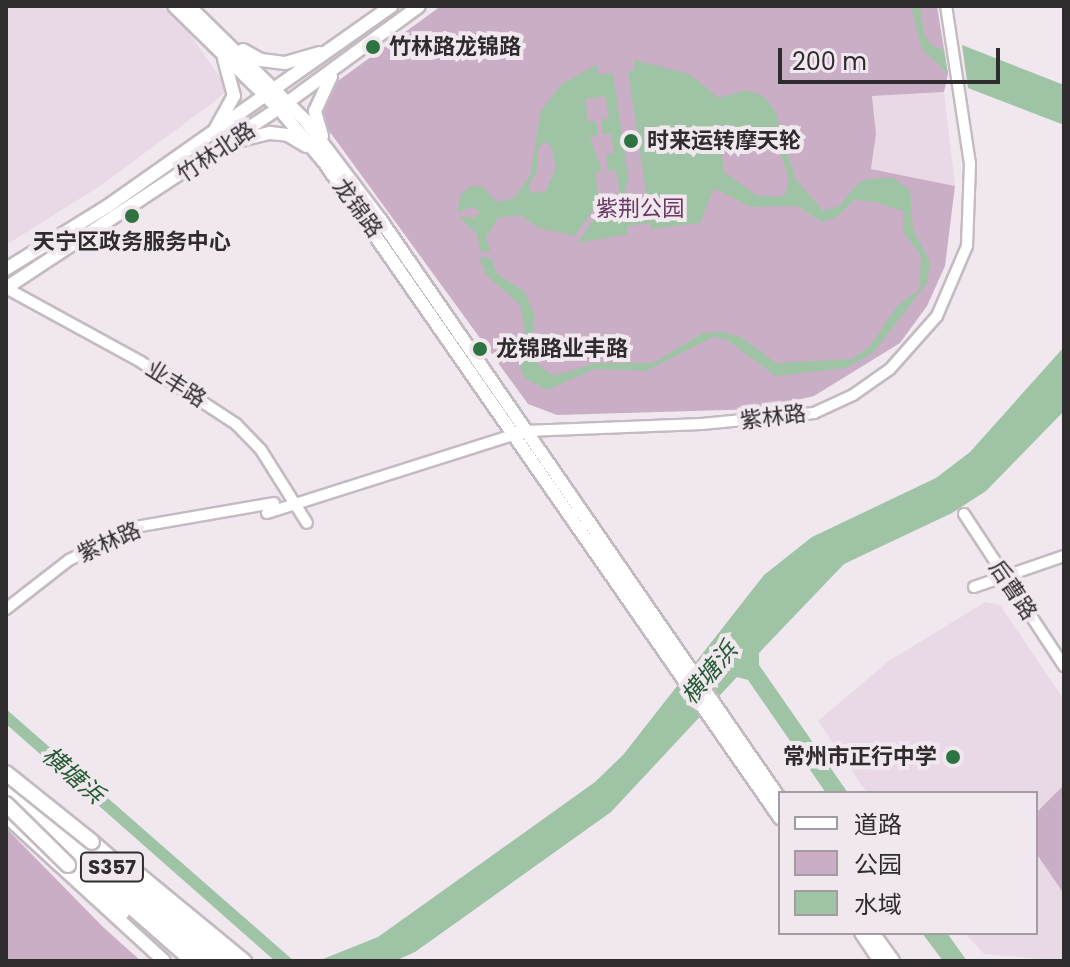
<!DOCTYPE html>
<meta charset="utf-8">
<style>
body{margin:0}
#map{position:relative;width:1070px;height:967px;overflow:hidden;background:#f1e7ef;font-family:Poppins,"Noto Sans SC",sans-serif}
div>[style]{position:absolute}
.built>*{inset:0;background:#e9d9e6}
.green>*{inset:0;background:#caaec5}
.water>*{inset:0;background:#9fc4a5}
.roads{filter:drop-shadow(2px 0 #c4bbc2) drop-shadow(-2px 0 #c4bbc2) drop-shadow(0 2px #c4bbc2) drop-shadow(0 -2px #c4bbc2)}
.minor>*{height:10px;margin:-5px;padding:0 5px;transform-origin:5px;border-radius:5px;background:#fff}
.major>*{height:12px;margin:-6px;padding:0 6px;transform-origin:6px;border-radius:6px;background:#fff}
.highway>*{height:14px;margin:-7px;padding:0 7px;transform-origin:7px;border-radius:7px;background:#fff}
.bridges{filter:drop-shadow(2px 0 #c4bbc2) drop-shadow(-2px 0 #c4bbc2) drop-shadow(0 2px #c4bbc2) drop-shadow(0 -2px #c4bbc2)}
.highway-bridge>*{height:14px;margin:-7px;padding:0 7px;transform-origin:7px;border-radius:7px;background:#fff}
.dots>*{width:22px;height:22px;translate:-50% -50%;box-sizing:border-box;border:4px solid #f1e7ef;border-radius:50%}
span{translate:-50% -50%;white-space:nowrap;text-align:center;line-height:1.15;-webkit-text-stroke:8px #f1e7ef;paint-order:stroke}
.shield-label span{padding:2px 6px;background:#f1e7ef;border:2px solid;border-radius:6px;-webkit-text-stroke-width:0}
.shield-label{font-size:20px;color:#2f2c2e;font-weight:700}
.poi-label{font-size:22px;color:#2f2c2e;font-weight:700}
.left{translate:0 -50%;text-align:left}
.right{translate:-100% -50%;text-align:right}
.street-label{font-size:22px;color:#2f2c2e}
.park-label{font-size:22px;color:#693a62}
.water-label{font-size:24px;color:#235a32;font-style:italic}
.frame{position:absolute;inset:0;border:8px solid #2f2c2e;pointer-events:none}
.legend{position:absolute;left:778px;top:791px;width:260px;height:144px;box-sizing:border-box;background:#f1e7ef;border:2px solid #a39ca2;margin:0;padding:10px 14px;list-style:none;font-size:24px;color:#2f2c2e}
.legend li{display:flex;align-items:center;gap:16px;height:40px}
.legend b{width:40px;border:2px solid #a39ca2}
.scale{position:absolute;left:778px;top:48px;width:222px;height:36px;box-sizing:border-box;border:4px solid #2f2c2e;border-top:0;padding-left:10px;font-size:24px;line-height:28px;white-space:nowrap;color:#2f2c2e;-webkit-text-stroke:6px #f1e7ef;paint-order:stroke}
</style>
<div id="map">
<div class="built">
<i style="clip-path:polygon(6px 6px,161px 6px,185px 27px,224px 83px,224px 93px,211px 104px,100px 186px,6px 245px)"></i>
<i style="clip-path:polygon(944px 92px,955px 186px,871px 169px,876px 134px,872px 96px)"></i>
<i style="clip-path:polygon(985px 602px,1000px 605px,1064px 700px,1064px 961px,984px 954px,965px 933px,1036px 933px,1036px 793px,867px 793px,818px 721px,889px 661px)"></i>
</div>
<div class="green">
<i style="clip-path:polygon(441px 6px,937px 6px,948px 74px,944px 92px,872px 96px,876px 134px,871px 169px,955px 186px,945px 266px,927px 306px,900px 343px,814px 396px,760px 409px,557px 415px,528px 404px,327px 128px,322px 110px,335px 83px)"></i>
<i style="clip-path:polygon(1064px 785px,1064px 894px,1036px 853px,1036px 813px)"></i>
<i style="clip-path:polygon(6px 828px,103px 927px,141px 961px,6px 961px)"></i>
</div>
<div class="water">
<i style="clip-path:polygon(911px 6px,920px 6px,924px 34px,932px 46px,944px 50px,948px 74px,922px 49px)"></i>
<i style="clip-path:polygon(962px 45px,1064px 85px,1064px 125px,968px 88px)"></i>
<i style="clip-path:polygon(evenodd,634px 60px,689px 74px,719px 98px,746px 90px,764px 96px,776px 113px,795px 178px,823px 211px,840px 206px,857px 184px,868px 179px,893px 178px,910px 190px,913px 228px,930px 262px,927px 283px,873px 353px,846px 368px,775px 376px,727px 340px,713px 337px,646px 371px,595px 369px,547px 390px,525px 378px,520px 367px,525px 331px,520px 305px,486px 275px,479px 258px,491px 258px,497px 274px,525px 292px,535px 316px,529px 357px,553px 376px,596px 363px,653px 363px,703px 333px,723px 332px,741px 337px,776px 363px,852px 359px,870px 346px,898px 305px,919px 290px,921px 257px,903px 231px,903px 211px,875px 202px,854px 200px,837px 217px,822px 222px,797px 206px,750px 207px,714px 188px,700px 223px,651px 229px,650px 223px,627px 226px,627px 234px,577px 243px,611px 195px,620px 193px,616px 170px,608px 171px,606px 155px,614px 153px,611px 134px,603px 134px,601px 120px,609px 118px,605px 96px,585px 99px,588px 121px,596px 121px,598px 135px,590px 137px,602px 171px,595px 173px,599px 201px,575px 236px,539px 228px,519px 215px,498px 218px,486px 238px,491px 252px,480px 251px,477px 234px,458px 216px,475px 218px,480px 212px,473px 207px,457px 212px,461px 194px,471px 186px,483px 187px,496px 202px,513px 199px,531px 174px,540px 113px,560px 85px,592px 67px,597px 65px,599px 75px,613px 73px,629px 183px,625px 184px,627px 201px,647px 199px,628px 71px,635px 70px,634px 60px,768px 136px,775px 139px,789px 179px,785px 194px,778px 197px,756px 195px,724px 172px,722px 157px,728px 143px,768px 136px,634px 60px,545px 142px,551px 146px,556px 167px,546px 191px,533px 193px,528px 187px,537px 171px,538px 148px,545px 142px)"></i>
<i style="clip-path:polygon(1064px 347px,1064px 411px,986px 491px,952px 513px,844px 564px,759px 653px,759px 665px,848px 793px,826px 793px,748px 680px,737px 677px,611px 812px,415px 952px,395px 961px,318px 961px,378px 937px,595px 782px,623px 755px,764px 575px,812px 537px,936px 478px,970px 452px)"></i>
<i style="clip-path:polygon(6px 709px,294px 961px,275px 961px,6px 724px)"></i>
<i style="clip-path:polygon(922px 933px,947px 933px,967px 961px,943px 961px)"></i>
</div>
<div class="roads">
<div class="minor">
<i style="left:6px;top:288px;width:154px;rotate:28.7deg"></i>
<i style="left:141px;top:362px;width:113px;rotate:33.1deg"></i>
<i style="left:236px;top:424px;width:36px;rotate:46deg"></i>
<i style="left:261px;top:450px;width:86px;rotate:57.8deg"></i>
<i style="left:267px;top:513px;width:272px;rotate:-17.6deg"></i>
<i style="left:526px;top:431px;width:176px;rotate:-2.3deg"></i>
<i style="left:702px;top:424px;width:113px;rotate:-5.6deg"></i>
<i style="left:814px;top:413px;width:43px;rotate:-24.8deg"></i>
<i style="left:853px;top:395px;width:45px;rotate:-35.1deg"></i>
<i style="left:890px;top:369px;width:71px;rotate:-48.4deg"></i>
<i style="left:937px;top:316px;width:76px;rotate:-66.8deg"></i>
<i style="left:967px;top:246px;width:82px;rotate:-87.9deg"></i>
<i style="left:970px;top:164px;width:160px;rotate:-98.6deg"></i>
<i style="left:964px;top:514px;width:182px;rotate:56.7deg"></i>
<i style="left:974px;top:587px;width:95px;rotate:-19deg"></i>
<i style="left:6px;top:609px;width:80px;rotate:-37.9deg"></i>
<i style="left:69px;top:560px;width:74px;rotate:-26.6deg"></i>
<i style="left:135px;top:527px;width:141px;rotate:-9.8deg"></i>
</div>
<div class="major">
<i style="left:174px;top:6px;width:148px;rotate:44.5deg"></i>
<i style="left:280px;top:110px;width:68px;rotate:49.8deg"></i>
<i style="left:324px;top:162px;width:799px;rotate:55.2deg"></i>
<i style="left:189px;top:6px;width:163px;rotate:44.5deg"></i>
<i style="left:305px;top:120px;width:124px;rotate:52.9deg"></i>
<i style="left:380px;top:219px;width:705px;rotate:55.41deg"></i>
<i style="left:243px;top:50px;width:21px;rotate:29deg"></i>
<i style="left:261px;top:60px;width:24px;rotate:7deg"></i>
<i style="left:285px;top:63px;width:36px;rotate:-16deg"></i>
<i style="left:216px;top:128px;width:37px;rotate:-61deg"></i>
<i style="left:234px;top:96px;width:39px;rotate:-105deg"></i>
<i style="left:322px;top:136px;width:26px;rotate:-106deg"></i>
<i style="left:315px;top:111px;width:38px;rotate:-65deg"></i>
<i style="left:241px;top:140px;width:30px;rotate:-14deg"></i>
<i style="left:270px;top:133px;width:18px;rotate:6deg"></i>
<i style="left:288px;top:135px;width:21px;rotate:31deg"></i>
<i style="left:6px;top:269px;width:120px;rotate:-31.7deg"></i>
<i style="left:108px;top:206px;width:347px;rotate:-35.2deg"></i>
<i style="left:6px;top:288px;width:338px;rotate:-33.4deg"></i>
<i style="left:288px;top:102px;width:162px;rotate:-36.2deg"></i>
<i style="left:6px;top:816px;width:214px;rotate:42.5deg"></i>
<i style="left:127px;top:864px;width:153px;rotate:39.4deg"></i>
<i style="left:861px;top:933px;width:34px;rotate:56deg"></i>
<i style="left:873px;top:933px;width:34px;rotate:54deg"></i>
</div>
<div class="highway">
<i style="left:6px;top:782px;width:272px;rotate:41.1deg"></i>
<i style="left:6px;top:797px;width:249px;rotate:41.3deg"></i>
<i style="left:92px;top:842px;width:181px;rotate:41deg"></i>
<i style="left:68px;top:865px;width:72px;rotate:41deg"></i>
</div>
</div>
<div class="bridges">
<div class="highway-bridge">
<i style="left:6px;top:773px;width:110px;rotate:38.7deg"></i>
<i style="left:6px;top:804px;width:87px;rotate:44.5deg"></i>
</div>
</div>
<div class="dots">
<i style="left:373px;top:47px;background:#2e7441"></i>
<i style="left:631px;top:141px;background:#2e7441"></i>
<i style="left:132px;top:216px;background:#2e7441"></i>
<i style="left:480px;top:349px;background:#2e7441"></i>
<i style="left:953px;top:757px;background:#2e7441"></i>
</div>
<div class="shield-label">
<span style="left:112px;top:867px">S357</span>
</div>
<div class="poi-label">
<span class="left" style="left:389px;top:47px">竹林路龙锦路</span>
<span class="left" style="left:647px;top:141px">时来运转摩天轮</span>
<span style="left:132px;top:242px">天宁区政务服务中心</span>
<span class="left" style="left:496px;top:349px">龙锦路业丰路</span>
<span class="right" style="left:937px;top:757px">常州市正行中学</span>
</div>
<div class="street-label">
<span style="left:216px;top:152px;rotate:-34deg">竹林北路</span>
<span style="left:358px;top:208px;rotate:54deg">龙锦路</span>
<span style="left:176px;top:384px;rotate:32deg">业丰路</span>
<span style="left:773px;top:417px;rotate:-7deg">紫林路</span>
<span style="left:109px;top:542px;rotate:-24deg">紫林路</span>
<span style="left:1013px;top:590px;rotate:56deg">后曹路</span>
</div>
<div class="park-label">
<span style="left:640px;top:209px">紫荆公园</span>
</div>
<div class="water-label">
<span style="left:709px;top:673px;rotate:-50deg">横塘浜</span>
<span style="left:73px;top:775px;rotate:41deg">横塘浜</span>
</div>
<div class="frame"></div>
<ul class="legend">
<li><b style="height:10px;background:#fff"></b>道路</li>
<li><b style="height:22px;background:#caaec5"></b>公园</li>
<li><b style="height:22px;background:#9fc4a5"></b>水域</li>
</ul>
<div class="scale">200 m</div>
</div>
